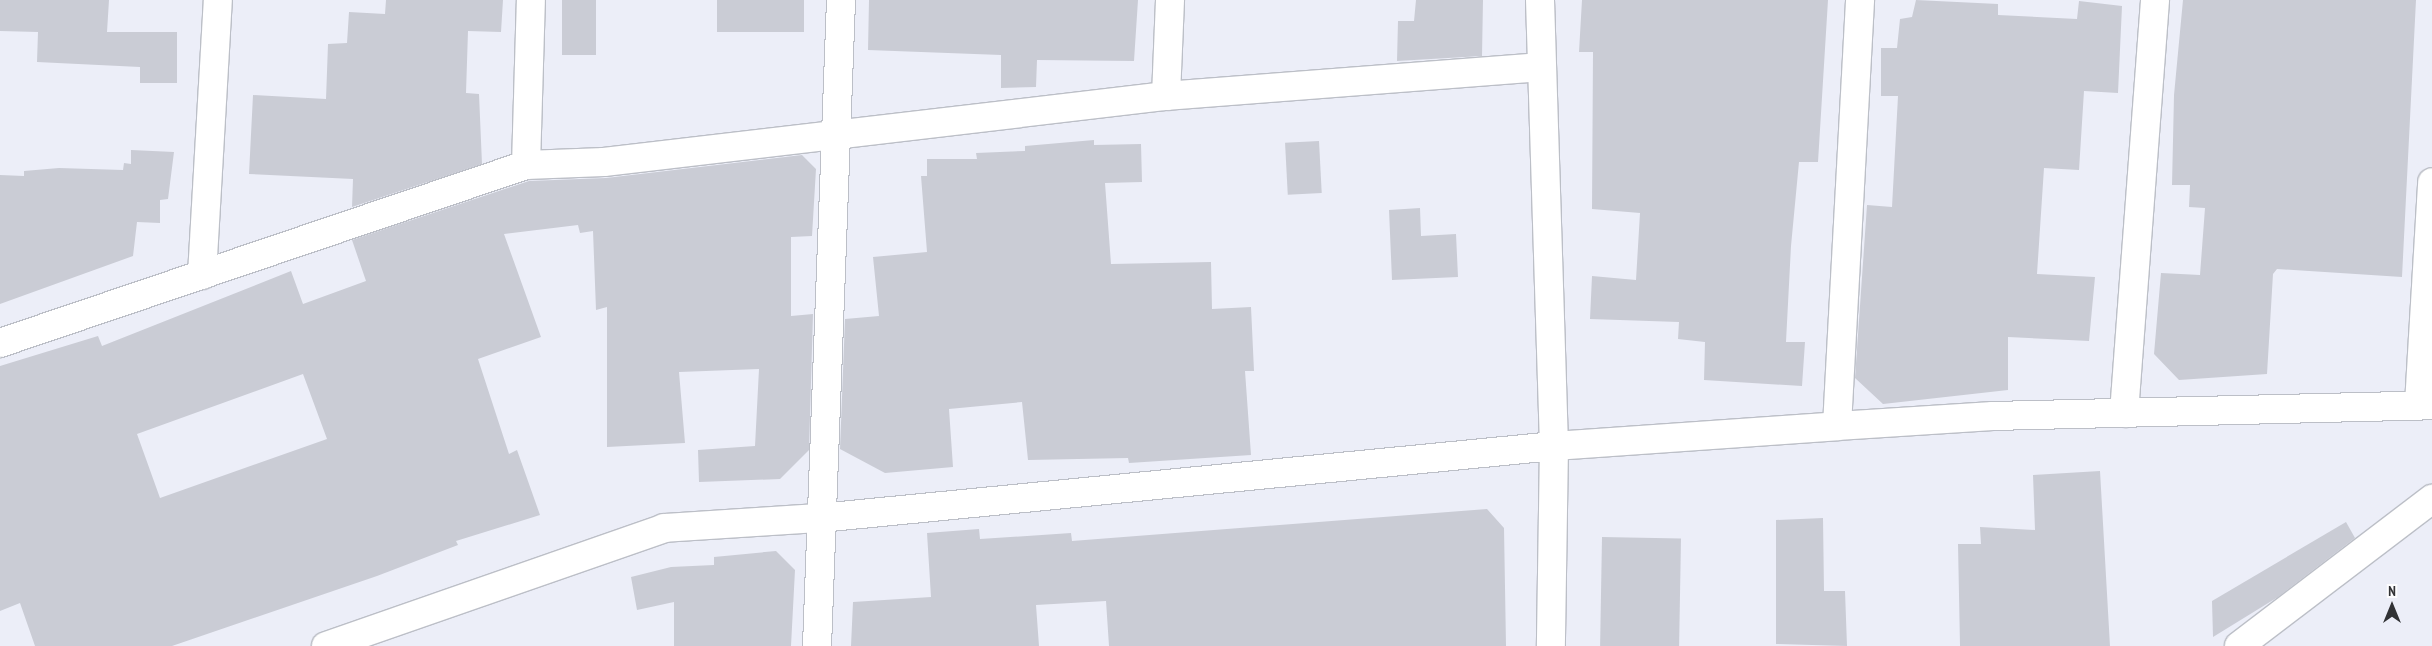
<!DOCTYPE html>
<style>
body{margin:0}
#map{position:relative;width:2432px;height:646px;overflow:hidden;background:#eceef8;font-family:"PT Sans Narrow",sans-serif}
div>[style]{position:absolute}
.building>*{inset:0;background:#caccd5;transform-origin:0 0}
.roads{filter:drop-shadow(1px 0 #bcbfc7) drop-shadow(-1px 0 #bcbfc7) drop-shadow(0 1px #bcbfc7) drop-shadow(0 -1px #bcbfc7)}
.minor>*{height:28px;margin:-14px;padding:0 14px;transform-origin:14px;border-radius:14px;background:#fff}
span{translate:-50% -50%;white-space:nowrap;text-align:center;line-height:1.15;-webkit-text-stroke:5px #fcfcfe;paint-order:stroke}
.north{position:absolute;left:2367px;top:581px;width:50px;height:50px;-webkit-text-stroke:4px #fcfcfe;paint-order:stroke;rotate:0deg;font-size:14px;font-weight:700;line-height:20px;text-align:center;color:#313235}
.north::after{content:'';display:block;margin:auto;width:18px;height:22px;background:#313235;clip-path:polygon(50% 0,100% 100%,50% 72%,0 100%)}
</style>
<div id="map">
<div class="building">
<i style="clip-path:polygon(0 0,109px 0,107px 32px,177px 32px,177px 83px,140px 83px,140px 67px,37px 62px,38px 32px,0 31px)"></i>
<i style="clip-path:polygon(386px 0,503px 0,501px 32px,468px 31px,466px 93px,479px 94px,482px 164px,352px 207px,353px 179px,249px 174px,253px 95px,326px 99px,328px 44px,347px 43px,349px 12px,385px 14px)"></i>
<i style="left:562px;top:0;width:34px;height:55px"></i>
<i style="left:717px;top:0;width:87px;height:32px"></i>
<i style="clip-path:polygon(869px 0,1138px 0,1134px 61px,1037px 60px,1036px 87px,1001px 88px,1001px 55px,868px 50px)"></i>
<i style="clip-path:polygon(1416px 0,1483px 0,1482px 56px,1397px 61px,1398px 21px,1414px 21px)"></i>
<i style="clip-path:polygon(1582px 0,1828px 0,1818px 162px,1799px 162px,1791px 246px,1786px 342px,1805px 342px,1802px 386px,1704px 380px,1705px 342px,1678px 339px,1679px 322px,1590px 319px,1592px 276px,1636px 280px,1640px 213px,1592px 209px,1593px 52px,1579px 52px)"></i>
<i style="clip-path:polygon(1916px 0,1998px 4px,1998px 15px,2077px 19px,2079px 1px,2122px 6px,2118px 93px,2084px 91px,2079px 170px,2044px 168px,2037px 274px,2095px 277px,2089px 341px,2008px 337px,2008px 390px,1883px 404px,1855px 378px,1867px 205px,1892px 207px,1898px 96px,1881px 96px,1881px 48px,1897px 48px,1900px 19px,1912px 17px)"></i>
<i style="clip-path:polygon(2183px 0,2416px 0,2402px 277px,2277px 269px,2273px 274px,2267px 374px,2179px 380px,2154px 354px,2161px 273px,2200px 275px,2205px 208px,2189px 207px,2190px 185px,2172px 185px,2174px 95px)"></i>
<i style="clip-path:polygon(1094px 140px,1094px 145px,1141px 144px,1142px 182px,1105px 183px,1111px 264px,1211px 262px,1212px 309px,1251px 307px,1254px 371px,1245px 371px,1251px 455px,1129px 463px,1128px 458px,1028px 460px,1022px 402px,949px 409px,953px 467px,885px 473px,840px 449px,845px 319px,879px 316px,873px 257px,927px 252px,921px 176px,927px 176px,927px 159px,977px 159px,976px 153px,1025px 151px,1025px 146px)"></i>
<i style="left:1319px;top:141px;width:52px;height:34px;rotate:87deg"></i>
<i style="clip-path:polygon(131px 150px,174px 152px,168px 199px,160px 200px,160px 223px,137px 222px,133px 256px,0 304px,0 175px,24px 176px,24px 171px,59px 168px,123px 170px,124px 163px,131px 164px)"></i>
<i style="clip-path:polygon(evenodd,802px 155px,816px 169px,812px 236px,791px 237px,791px 316px,813px 314px,809px 450px,780px 479px,699px 482px,698px 450px,755px 446px,759px 369px,679px 372px,685px 443px,607px 447px,607px 307px,596px 310px,593px 231px,580px 233px,578px 225px,504px 234px,541px 337px,478px 359px,509px 454px,517px 450px,540px 515px,456px 541px,458px 545px,377px 576px,172px 646px,35px 646px,20px 603px,0 611px,0 366px,98px 336px,102px 346px,291px 271px,303px 304px,366px 281px,352px 240px,529px 181px,606px 178px,802px 155px,303px 374px,327px 439px,160px 498px,137px 434px,303px 374px)"></i>
<i style="clip-path:polygon(1420px 208px,1421px 236px,1456px 234px,1458px 277px,1392px 280px,1389px 210px)"></i>
<i style="clip-path:polygon(2100px 471px,2110px 646px,1960px 646px,1958px 544px,1981px 544px,1980px 527px,2035px 530px,2033px 475px)"></i>
<i style="clip-path:polygon(1487px 509px,1504px 528px,1506px 646px,1109px 646px,1106px 601px,1036px 605px,1039px 646px,851px 646px,853px 602px,931px 597px,927px 533px,979px 529px,980px 539px,1071px 533px,1072px 541px)"></i>
<i style="clip-path:polygon(1823px 518px,1824px 591px,1845px 591px,1847px 646px,1776px 644px,1776px 520px)"></i>
<i style="clip-path:polygon(2346px 522px,2355px 538px,2278px 597px,2213px 637px,2212px 601px)"></i>
<i style="left:1602px;top:537px;width:79px;height:109px;rotate:1deg"></i>
<i style="clip-path:polygon(776px 551px,795px 570px,791px 646px,674px 646px,674px 602px,637px 610px,631px 577px,671px 567px,714px 565px,714px 557px)"></i>
</div>
<div class="roads">
<div class="minor">
<i style="left:1540px;top:0;width:446px;rotate:88.2deg"></i>
<i style="left:1554px;top:446px;width:200px;rotate:90.9deg"></i>
<i style="left:1166px;top:96px;width:96px;rotate:-87.6deg"></i>
<i style="left:526px;top:165px;width:165px;rotate:-88.3deg"></i>
<i style="left:202px;top:275px;width:275px;rotate:-86.7deg"></i>
<i style="left:0;top:343px;width:555px;rotate:-18.7deg"></i>
<i style="left:526px;top:165px;width:78px;rotate:-2.2deg"></i>
<i style="left:604px;top:162px;width:566px;rotate:-6.7deg"></i>
<i style="left:1166px;top:96px;width:376px;rotate:-4.4deg"></i>
<i style="left:2419px;top:404px;width:222px;rotate:-86.6deg"></i>
<i style="left:2124px;top:413px;width:414px;rotate:-85.7deg"></i>
<i style="left:1837px;top:426px;width:427px;rotate:-86.9deg"></i>
<i style="left:326px;top:646px;width:358px;rotate:-19.2deg"></i>
<i style="left:664px;top:528px;width:156px;rotate:-3.7deg"></i>
<i style="left:820px;top:518px;width:738px;rotate:-5.6deg"></i>
<i style="left:1554px;top:446px;width:284px;rotate:-4deg"></i>
<i style="left:1837px;top:426px;width:156px;rotate:-3.7deg"></i>
<i style="left:1993px;top:416px;width:439px;rotate:-1.4deg"></i>
<i style="left:817px;top:646px;width:646px;rotate:-87.87deg"></i>
<i style="left:2239px;top:646px;width:243px;rotate:-37.3deg"></i>
</div>
</div>
<div class="north">N</div>
</div>
